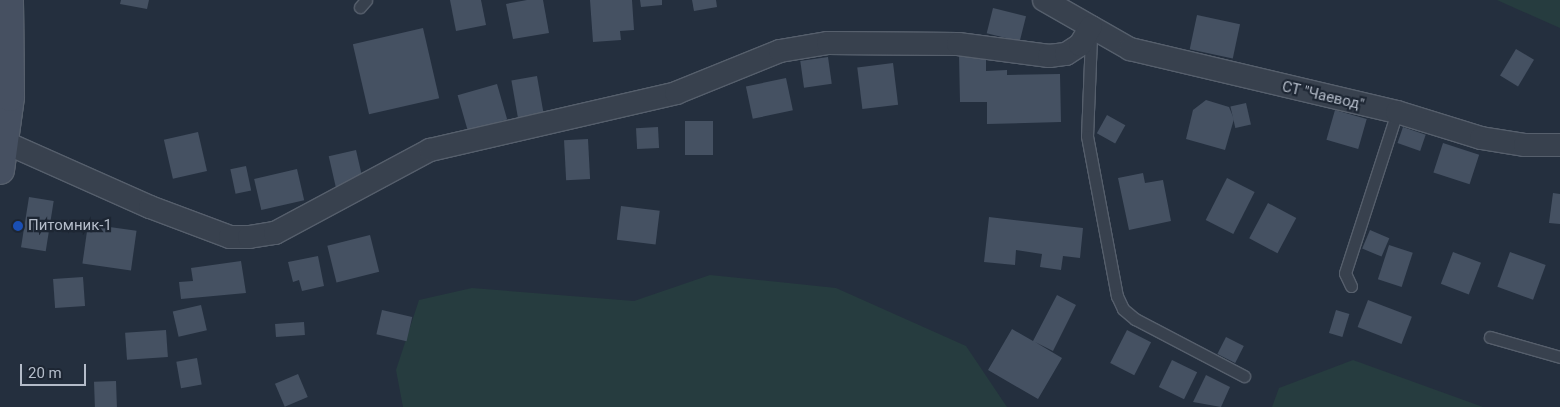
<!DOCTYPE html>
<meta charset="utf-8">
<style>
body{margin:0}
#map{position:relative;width:1560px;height:407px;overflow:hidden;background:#242f3e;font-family:Roboto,sans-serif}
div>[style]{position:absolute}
.green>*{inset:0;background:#263c3f}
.building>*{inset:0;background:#455162;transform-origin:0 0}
.roads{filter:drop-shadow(1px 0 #565f6c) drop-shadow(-1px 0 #565f6c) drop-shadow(0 1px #565f6c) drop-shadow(0 -1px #565f6c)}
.service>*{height:11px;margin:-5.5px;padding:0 5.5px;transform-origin:5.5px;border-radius:5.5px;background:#38414e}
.minor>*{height:22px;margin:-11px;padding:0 11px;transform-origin:11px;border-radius:11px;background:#38414e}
.secondary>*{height:28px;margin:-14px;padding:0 14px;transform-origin:14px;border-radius:14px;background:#465061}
.dots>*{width:14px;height:14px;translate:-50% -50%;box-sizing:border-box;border:2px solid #1d2633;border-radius:50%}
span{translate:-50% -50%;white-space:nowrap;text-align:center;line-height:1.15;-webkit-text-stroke:4.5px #1d2633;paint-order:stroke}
.street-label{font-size:15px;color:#b4bcc9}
.poi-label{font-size:15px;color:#b4bcc9}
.left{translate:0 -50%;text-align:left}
.scale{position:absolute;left:20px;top:364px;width:66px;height:22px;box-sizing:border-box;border:2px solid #b4bcc9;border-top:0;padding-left:6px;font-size:15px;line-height:18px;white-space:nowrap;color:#b4bcc9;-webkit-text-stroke:4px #1d2633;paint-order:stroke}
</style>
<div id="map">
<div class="green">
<i style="clip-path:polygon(1497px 0,1560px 0,1560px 28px)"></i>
<i style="clip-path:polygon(710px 275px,836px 288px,966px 346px,1007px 407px,403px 407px,396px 370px,419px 300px,472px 288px,634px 301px)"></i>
<i style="clip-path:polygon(1353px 360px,1483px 407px,1272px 407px,1279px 388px)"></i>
</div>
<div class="building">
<i style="clip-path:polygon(121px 0,149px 0,147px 9px,120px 4px)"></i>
<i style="clip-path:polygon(450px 0,481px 0,486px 25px,456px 31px)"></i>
<i style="clip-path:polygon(527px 0,543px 0,549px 33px,513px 39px,506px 4px)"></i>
<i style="clip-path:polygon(590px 0,632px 0,634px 30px,620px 31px,621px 40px,593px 42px)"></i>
<i style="clip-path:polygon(640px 0,662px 0,662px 5px,641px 7px)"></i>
<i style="clip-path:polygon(692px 0,716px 0,717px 7px,694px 11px)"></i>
<i style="left:993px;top:8px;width:34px;height:26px;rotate:14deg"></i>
<i style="left:1197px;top:15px;width:44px;height:35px;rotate:12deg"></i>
<i style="left:423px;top:28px;width:72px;height:72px;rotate:77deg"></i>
<i style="left:1516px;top:49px;width:21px;height:31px;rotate:31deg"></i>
<i style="clip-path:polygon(959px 54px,986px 54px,986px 71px,1007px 70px,1007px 75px,1060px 74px,1061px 122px,987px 124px,987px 102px,960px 102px)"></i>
<i style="left:828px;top:57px;width:27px;height:28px;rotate:82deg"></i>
<i style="left:893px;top:63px;width:42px;height:36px;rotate:83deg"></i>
<i style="left:537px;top:76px;width:40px;height:26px;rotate:80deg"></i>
<i style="left:786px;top:78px;width:33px;height:41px;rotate:78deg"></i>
<i style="left:497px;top:84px;width:37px;height:41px;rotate:74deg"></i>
<i style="clip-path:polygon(1206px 100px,1229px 107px,1234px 119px,1225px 150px,1186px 139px,1193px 110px)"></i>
<i style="left:1246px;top:103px;width:22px;height:16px;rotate:77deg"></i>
<i style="left:1335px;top:110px;width:33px;height:31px;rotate:16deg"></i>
<i style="left:1107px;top:115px;width:21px;height:21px;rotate:29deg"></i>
<i style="left:685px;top:121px;width:28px;height:34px"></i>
<i style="left:658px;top:127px;width:21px;height:22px;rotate:87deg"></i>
<i style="left:1403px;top:127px;width:24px;height:17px;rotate:19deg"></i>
<i style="left:198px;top:132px;width:40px;height:35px;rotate:77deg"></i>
<i style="left:588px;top:139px;width:40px;height:24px;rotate:87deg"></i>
<i style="left:1443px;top:143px;width:38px;height:31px;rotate:18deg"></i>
<i style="left:356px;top:150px;width:32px;height:28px;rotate:77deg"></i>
<i style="left:246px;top:166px;width:25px;height:16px;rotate:78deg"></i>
<i style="left:297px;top:169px;width:32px;height:44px;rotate:77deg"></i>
<i style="clip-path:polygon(1143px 173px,1145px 183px,1163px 180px,1171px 221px,1129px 230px,1118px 178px)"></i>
<i style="left:1227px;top:178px;width:31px;height:47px;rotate:27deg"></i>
<i style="clip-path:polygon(1553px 193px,1560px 194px,1560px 224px,1549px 223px)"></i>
<i style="left:29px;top:197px;width:25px;height:51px;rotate:9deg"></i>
<i style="left:1268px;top:203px;width:32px;height:40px;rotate:28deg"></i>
<i style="left:621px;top:206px;width:39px;height:34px;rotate:7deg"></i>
<i style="clip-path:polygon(989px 217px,1083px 228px,1080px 258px,1063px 256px,1061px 270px,1040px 267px,1042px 254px,1016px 250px,1015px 265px,984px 262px)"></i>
<i style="left:88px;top:224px;width:49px;height:40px;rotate:8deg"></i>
<i style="left:1370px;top:230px;width:21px;height:20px;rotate:23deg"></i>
<i style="left:370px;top:235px;width:38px;height:44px;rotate:76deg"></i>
<i style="left:1389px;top:245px;width:25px;height:36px;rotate:18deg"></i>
<i style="left:1453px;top:252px;width:30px;height:34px;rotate:21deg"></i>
<i style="left:1510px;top:252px;width:38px;height:37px;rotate:20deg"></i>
<i style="clip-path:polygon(318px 256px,324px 286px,302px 291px,299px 280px,293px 282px,288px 262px)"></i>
<i style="clip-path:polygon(241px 261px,246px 293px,181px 299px,179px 282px,193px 281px,191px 268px)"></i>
<i style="left:83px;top:277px;width:29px;height:30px;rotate:86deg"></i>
<i style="clip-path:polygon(1057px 295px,1076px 305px,1053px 351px,1035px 342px,1062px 358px,1038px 399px,988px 370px,1012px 329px,1033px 341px)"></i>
<i style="left:1368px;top:300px;width:47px;height:29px;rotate:21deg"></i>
<i style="left:201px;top:305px;width:26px;height:29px;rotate:77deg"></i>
<i style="left:382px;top:310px;width:31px;height:25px;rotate:13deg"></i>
<i style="left:1336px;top:310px;width:14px;height:24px;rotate:17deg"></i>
<i style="left:304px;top:322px;width:13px;height:29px;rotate:86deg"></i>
<i style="left:166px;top:330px;width:27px;height:41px;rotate:86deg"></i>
<i style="left:1127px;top:330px;width:27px;height:37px;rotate:27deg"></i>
<i style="left:1226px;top:337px;width:20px;height:19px;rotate:27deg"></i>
<i style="left:197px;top:358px;width:27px;height:21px;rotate:80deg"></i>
<i style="left:1172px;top:360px;width:28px;height:30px;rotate:26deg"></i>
<i style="left:298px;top:374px;width:25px;height:25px;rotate:67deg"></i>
<i style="clip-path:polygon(1206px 375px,1230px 387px,1221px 407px,1193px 402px)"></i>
<i style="left:116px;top:381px;width:26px;height:22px;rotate:88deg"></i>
</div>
<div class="roads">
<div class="service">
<i style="left:360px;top:7px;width:9px;rotate:-49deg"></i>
<i style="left:1091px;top:37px;width:99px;rotate:92.3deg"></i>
<i style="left:1087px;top:136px;width:163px;rotate:79.4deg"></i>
<i style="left:1117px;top:296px;width:14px;rotate:65deg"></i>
<i style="left:1123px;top:309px;width:16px;rotate:40deg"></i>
<i style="left:1135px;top:319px;width:123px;rotate:27.6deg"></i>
<i style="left:1351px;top:286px;width:14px;rotate:-115deg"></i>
<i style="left:1345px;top:273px;width:169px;rotate:-72.1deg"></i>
<i style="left:1490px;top:337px;width:73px;rotate:15.9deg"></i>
</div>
<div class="minor">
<i style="left:1044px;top:0;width:99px;rotate:29.7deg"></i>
<i style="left:1130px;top:49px;width:274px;rotate:13.3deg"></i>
<i style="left:1397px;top:112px;width:88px;rotate:17.2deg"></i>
<i style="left:1481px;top:138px;width:45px;rotate:9deg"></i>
<i style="left:1525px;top:145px;width:35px"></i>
<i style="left:4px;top:142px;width:160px;rotate:24deg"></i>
<i style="left:150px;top:207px;width:85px;rotate:20.6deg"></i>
<i style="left:230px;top:237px;width:19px"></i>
<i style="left:249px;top:237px;width:26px;rotate:-9deg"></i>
<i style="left:275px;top:233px;width:176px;rotate:-28.2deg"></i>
<i style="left:430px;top:150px;width:253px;rotate:-13deg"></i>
<i style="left:676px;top:93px;width:112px;rotate:-22deg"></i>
<i style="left:780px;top:51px;width:49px;rotate:-9.5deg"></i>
<i style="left:828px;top:43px;width:130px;rotate:0.4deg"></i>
<i style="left:958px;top:44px;width:92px;rotate:7.5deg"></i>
<i style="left:1049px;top:56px;width:17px;rotate:-7deg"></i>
<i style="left:1066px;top:54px;width:17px;rotate:-33deg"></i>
<i style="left:1080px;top:45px;width:21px;rotate:-59deg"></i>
</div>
<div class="secondary">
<i style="left:0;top:170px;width:74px;rotate:-82.2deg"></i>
<i style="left:10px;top:97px;width:97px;rotate:-90.6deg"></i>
</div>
</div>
<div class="dots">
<i style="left:18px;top:226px;background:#1a4fb4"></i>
</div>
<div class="street-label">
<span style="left:1323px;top:96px;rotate:13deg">СТ "Чаевод"</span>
</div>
<div class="poi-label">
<span class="left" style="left:28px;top:226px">Питомник-1</span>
</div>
<div class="scale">20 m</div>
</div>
